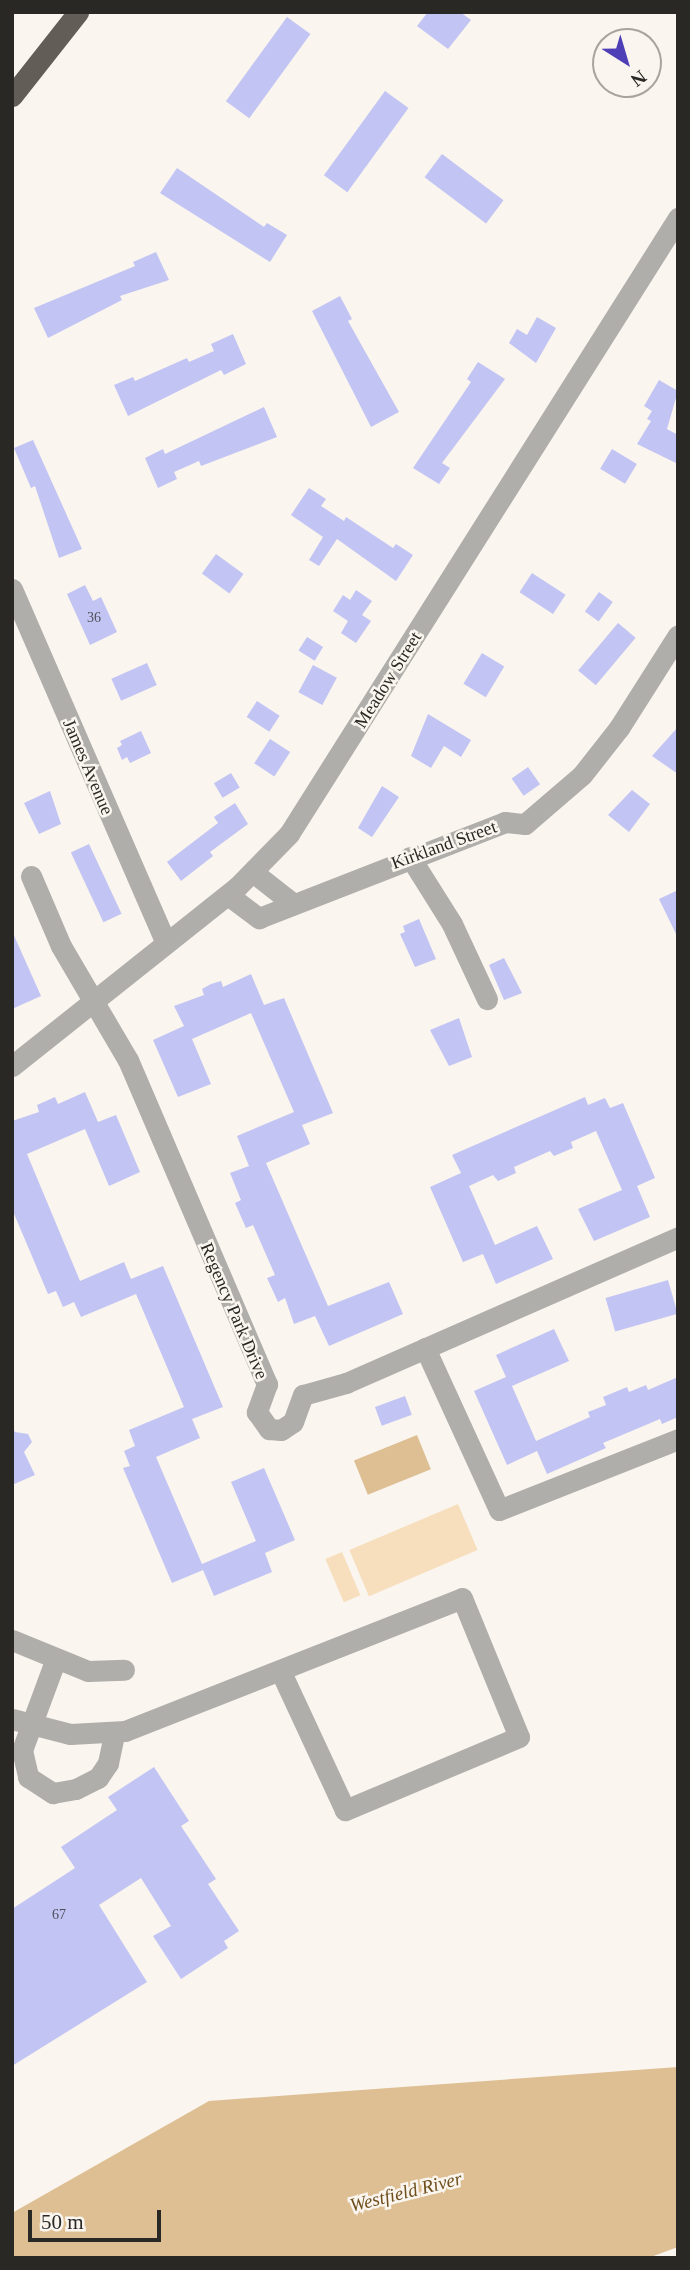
<!DOCTYPE html>
<style>
body{margin:0}
#map{position:relative;width:690px;height:2270px;overflow:hidden;background:#faf5ee;font-family:Georgia,serif}
div>[style]{position:absolute}
.green>*{inset:0;background:#f7debc;transform-origin:0 0}
.water>*{inset:0;background:#debf94;transform-origin:0 0}
.building>*{inset:0;background:#c2c4f4;transform-origin:0 0}
.minor>*{height:21px;margin:-10.5px;padding:0 10.5px;transform-origin:10.5px;border-radius:10.5px;background:#b0aeab}
.highway>*{height:21px;margin:-10.5px;padding:0 10.5px;transform-origin:10.5px;border-radius:10.5px;background:#625d57}
span{translate:-50% -50%;white-space:nowrap;text-align:center;line-height:1.15;-webkit-text-stroke:5px #faf5ee;paint-order:stroke}
.number-label{font-size:14px;color:#504f59}
.number-label span{-webkit-text-stroke-width:0}
.street-label{font-size:18px;color:#2a2825}
.water-label{font-size:19px;color:#6e4f1d;font-style:italic}
.frame{position:absolute;inset:0;border:14px solid #2a2825;pointer-events:none}
.north{position:absolute;left:592px;top:28px;width:70px;height:70px;box-sizing:border-box;background:#faf5ee;border:2px solid #a7a39e;border-radius:50%;rotate:143deg;font-size:19px;font-weight:700;line-height:28px;text-align:center;color:#2a2825}
.north::after{content:'';display:block;margin:auto;width:24px;height:32px;background:#4f3fb6;clip-path:polygon(50% 0,100% 100%,50% 72%,0 100%)}
.scale{position:absolute;left:28px;top:2210px;width:133px;height:32px;box-sizing:border-box;border:4px solid #2a2825;border-top:0;padding-left:9px;font-size:21px;line-height:24px;white-space:nowrap;color:#2a2825;-webkit-text-stroke:5px #faf5ee;paint-order:stroke}
</style>
<div id="map">
<div class="green">
<i style="left:458px;top:1504px;width:50px;height:118px;rotate:67deg"></i>
<i style="left:342px;top:1552px;width:47px;height:18px;rotate:67deg"></i>
</div>
<div class="water">
<i style="left:417px;top:1435px;width:37px;height:68px;rotate:68deg"></i>
<i style="clip-path:polygon(678px 2067px,678px 2247px,648px 2258px,12px 2258px,12px 2213px,209px 2101px)"></i>
</div>
<div class="building">
<i style="clip-path:polygon(428px 12px,460px 12px,471px 20px,448px 49px,417px 26px)"></i>
<i style="left:287px;top:17px;width:29px;height:104px;rotate:36deg"></i>
<i style="left:385px;top:91px;width:29px;height:104px;rotate:36deg"></i>
<i style="left:442px;top:154px;width:77px;height:29px;rotate:37deg"></i>
<i style="clip-path:polygon(177px 168px,264px 227px,267px 223px,287px 235px,270px 262px,160px 193px)"></i>
<i style="clip-path:polygon(156px 252px,169px 280px,120px 296px,122px 300px,48px 338px,34px 308px,135px 266px,133px 262px)"></i>
<i style="clip-path:polygon(340px 296px,352px 319px,348px 321px,399px 412px,371px 427px,312px 311px)"></i>
<i style="clip-path:polygon(537px 317px,556px 328px,536px 363px,509px 343px,517px 329px,527px 335px)"></i>
<i style="clip-path:polygon(233px 334px,246px 364px,224px 375px,221px 370px,128px 416px,114px 385px,133px 377px,135px 381px,187px 358px,189px 362px,214px 351px,211px 344px)"></i>
<i style="clip-path:polygon(478px 362px,505px 379px,442px 463px,450px 468px,439px 484px,413px 468px,471px 382px,467px 379px)"></i>
<i style="clip-path:polygon(659px 380px,678px 391px,667px 429px,678px 435px,678px 464px,637px 444px,651px 421px,647px 419px,652px 411px,644px 406px)"></i>
<i style="clip-path:polygon(264px 407px,277px 437px,201px 466px,199px 461px,174px 472px,177px 479px,158px 488px,145px 458px,163px 449px,165px 454px)"></i>
<i style="clip-path:polygon(33px 440px,82px 549px,59px 558px,35px 486px,31px 488px,14px 448px)"></i>
<i style="left:612px;top:449px;width:29px;height:23px;rotate:31deg"></i>
<i style="clip-path:polygon(309px 488px,326px 499px,321px 506px,344px 521px,346px 517px,393px 548px,396px 544px,413px 555px,396px 581px,337px 539px,319px 566px,309px 560px,323px 537px,291px 515px)"></i>
<i style="left:216px;top:554px;width:34px;height:24px;rotate:36deg"></i>
<i style="left:532px;top:573px;width:40px;height:23px;rotate:33deg"></i>
<i style="clip-path:polygon(85px 585px,93px 601px,101px 597px,117px 632px,90px 645px,67px 594px)"></i>
<i style="clip-path:polygon(356px 590px,372px 601px,362px 615px,371px 621px,356px 643px,341px 633px,348px 621px,333px 611px,343px 595px,350px 600px)"></i>
<i style="left:599px;top:592px;width:17px;height:24px;rotate:36deg"></i>
<i style="left:618px;top:623px;width:23px;height:62px;rotate:40deg"></i>
<i style="left:307px;top:637px;width:19px;height:16px;rotate:32deg"></i>
<i style="left:482px;top:653px;width:26px;height:36px;rotate:31deg"></i>
<i style="left:147px;top:663px;width:24px;height:39px;rotate:66deg"></i>
<i style="left:313px;top:665px;width:27px;height:31px;rotate:28deg"></i>
<i style="left:257px;top:701px;width:27px;height:19px;rotate:33deg"></i>
<i style="clip-path:polygon(428px 714px,471px 740px,461px 757px,444px 746px,431px 768px,411px 756px)"></i>
<i style="clip-path:polygon(678px 727px,678px 774px,652px 756px)"></i>
<i style="clip-path:polygon(141px 731px,151px 753px,130px 763px,127px 757px,122px 760px,117px 748px,122px 745px,120px 741px)"></i>
<i style="left:270px;top:739px;width:24px;height:29px;rotate:33deg"></i>
<i style="left:528px;top:767px;width:21px;height:20px;rotate:55deg"></i>
<i style="left:231px;top:773px;width:17px;height:20px;rotate:59deg"></i>
<i style="clip-path:polygon(382px 786px,399px 797px,372px 837px,358px 828px)"></i>
<i style="clip-path:polygon(632px 790px,650px 804px,629px 832px,608px 815px)"></i>
<i style="clip-path:polygon(50px 791px,61px 824px,39px 834px,24px 803px)"></i>
<i style="clip-path:polygon(235px 803px,248px 824px,210px 852px,213px 856px,181px 881px,167px 862px,218px 823px,214px 817px)"></i>
<i style="left:89px;top:844px;width:77px;height:20px;rotate:65deg"></i>
<i style="clip-path:polygon(678px 890px,678px 938px,659px 899px)"></i>
<i style="clip-path:polygon(419px 919px,436px 959px,415px 967px,400px 934px,405px 932px,403px 926px)"></i>
<i style="clip-path:polygon(12px 931px,41px 996px,12px 1009px)"></i>
<i style="clip-path:polygon(504px 958px,522px 993px,504px 1000px,489px 965px)"></i>
<i style="clip-path:polygon(251px 974px,264px 1005px,284px 998px,333px 1113px,302px 1125px,310px 1144px,266px 1163px,328px 1306px,389px 1282px,403px 1314px,329px 1346px,315px 1316px,294px 1324px,285px 1298px,278px 1302px,267px 1278px,275px 1275px,253px 1225px,246px 1228px,235px 1203px,241px 1200px,230px 1173px,249px 1166px,237px 1136px,294px 1112px,251px 1013px,192px 1039px,211px 1084px,178px 1097px,153px 1040px,184px 1026px,174px 1006px,204px 995px,202px 989px,211px 984px,221px 981px,223px 987px)"></i>
<i style="clip-path:polygon(459px 1018px,472px 1057px,449px 1066px,430px 1030px)"></i>
<i style="clip-path:polygon(85px 1092px,98px 1122px,116px 1115px,140px 1172px,109px 1186px,85px 1129px,27px 1154px,80px 1281px,124px 1262px,131px 1279px,163px 1266px,223px 1407px,192px 1419px,200px 1438px,156px 1457px,202px 1564px,256px 1541px,231px 1482px,264px 1468px,295px 1540px,265px 1553px,272px 1572px,214px 1596px,203px 1570px,172px 1583px,123px 1468px,130px 1466px,124px 1451px,135px 1446px,129px 1430px,184px 1407px,136px 1294px,81px 1317px,74px 1302px,63px 1307px,56px 1291px,48px 1294px,12px 1209px,12px 1121px,39px 1112px,37px 1105px,55px 1097px,58px 1104px)"></i>
<i style="clip-path:polygon(585px 1097px,588px 1105px,605px 1098px,610px 1108px,623px 1103px,655px 1178px,637px 1186px,650px 1217px,594px 1241px,578px 1209px,622px 1190px,596px 1131px,571px 1142px,573px 1148px,554px 1156px,550px 1151px,514px 1167px,516px 1173px,498px 1181px,493px 1175px,469px 1186px,495px 1245px,537px 1226px,553px 1259px,496px 1284px,483px 1254px,463px 1262px,430px 1187px,461px 1173px,452px 1155px)"></i>
<i style="left:668px;top:1280px;width:35px;height:65px;rotate:74deg"></i>
<i style="clip-path:polygon(554px 1329px,569px 1361px,512px 1386px,536px 1441px,590px 1417px,588px 1412px,606px 1405px,603px 1397px,627px 1387px,629px 1392px,646px 1385px,648px 1390px,678px 1377px,678px 1417px,662px 1424px,660px 1419px,603px 1443px,606px 1448px,547px 1474px,537px 1451px,507px 1465px,474px 1391px,506px 1377px,496px 1355px)"></i>
<i style="left:405px;top:1396px;width:20px;height:32px;rotate:70deg"></i>
<i style="clip-path:polygon(12px 1426px,15px 1432px,28px 1434px,32px 1442px,24px 1452px,35px 1475px,12px 1485px)"></i>
<i style="clip-path:polygon(154px 1767px,189px 1821px,181px 1826px,216px 1879px,208px 1884px,239px 1931px,224px 1941px,228px 1948px,181px 1979px,153px 1936px,171px 1926px,141px 1878px,99px 1905px,147px 1982px,12px 2066px,12px 1909px,75px 1868px,61px 1847px,117px 1810px,108px 1797px)"></i>
</div>
<div class="minor">
<i style="left:12px;top:589px;width:386px;rotate:66.5deg"></i>
<i style="left:410px;top:857px;width:79px;rotate:57.9deg"></i>
<i style="left:452px;top:924px;width:83px;rotate:65deg"></i>
<i style="left:254px;top:873px;width:47px;rotate:38.1deg"></i>
<i style="left:31px;top:876px;width:76px;rotate:66.8deg"></i>
<i style="left:61px;top:946px;width:132px;rotate:59.6deg"></i>
<i style="left:128px;top:1060px;width:353px;rotate:66.8deg"></i>
<i style="left:267px;top:1384px;width:30px;rotate:110deg"></i>
<i style="left:257px;top:1412px;width:21px;rotate:55deg"></i>
<i style="left:269px;top:1429px;width:12px;rotate:5deg"></i>
<i style="left:281px;top:1430px;width:14px;rotate:-34deg"></i>
<i style="left:293px;top:1422px;width:29px;rotate:-70deg"></i>
<i style="left:303px;top:1395px;width:45px;rotate:-15.6deg"></i>
<i style="left:346px;top:1383px;width:363px;rotate:-23.7deg"></i>
<i style="left:228px;top:895px;width:39px;rotate:37deg"></i>
<i style="left:259px;top:918px;width:264px;rotate:-21.3deg"></i>
<i style="left:505px;top:822px;width:20px;rotate:6deg"></i>
<i style="left:525px;top:824px;width:75px;rotate:-40.7deg"></i>
<i style="left:582px;top:775px;width:60px;rotate:-51.8deg"></i>
<i style="left:619px;top:728px;width:110px;rotate:-57.6deg"></i>
<i style="left:12px;top:1066px;width:288px;rotate:-38.5deg"></i>
<i style="left:237px;top:887px;width:74px;rotate:-45.5deg"></i>
<i style="left:289px;top:834px;width:729px;rotate:-57.73deg"></i>
<i style="left:425px;top:1348px;width:178px;rotate:65.4deg"></i>
<i style="left:499px;top:1510px;width:193px;rotate:-21.6deg"></i>
<i style="left:12px;top:1640px;width:82px;rotate:22.2deg"></i>
<i style="left:88px;top:1671px;width:36px;rotate:-2deg"></i>
<i style="left:55px;top:1661px;width:95px;rotate:110.3deg"></i>
<i style="left:22px;top:1750px;width:28px;rotate:77deg"></i>
<i style="left:28px;top:1777px;width:30px;rotate:33deg"></i>
<i style="left:53px;top:1793px;width:23px;rotate:-10deg"></i>
<i style="left:76px;top:1789px;width:25px;rotate:-27deg"></i>
<i style="left:98px;top:1778px;width:18px;rotate:-56deg"></i>
<i style="left:108px;top:1763px;width:30px;rotate:-78deg"></i>
<i style="left:12px;top:1719px;width:60px;rotate:14.5deg"></i>
<i style="left:70px;top:1734px;width:55px;rotate:-3.1deg"></i>
<i style="left:125px;top:1731px;width:362px;rotate:-21.5deg"></i>
<i style="left:462px;top:1598px;width:150px;rotate:67.7deg"></i>
<i style="left:519px;top:1737px;width:189px;rotate:157.2deg"></i>
<i style="left:345px;top:1810px;width:154px;rotate:-114.9deg"></i>
</div>
<div class="highway">
<i style="left:12px;top:96px;width:107px;rotate:-51.8deg"></i>
</div>
<div class="number-label">
<span style="left:94px;top:618px">36</span>
<span style="left:59px;top:1915px">67</span>
</div>
<div class="street-label">
<span style="left:388px;top:680px;rotate:-58deg">Meadow Street</span>
<span style="left:88px;top:767px;rotate:67deg">James Avenue</span>
<span style="left:444px;top:845px;rotate:-20deg">Kirkland Street</span>
<span style="left:234px;top:1311px;rotate:67deg">Regency Park Drive</span>
</div>
<div class="water-label">
<span style="left:406px;top:2192px;rotate:-14deg">Westfield River</span>
</div>
<div class="frame"></div>
<div class="north">N</div>
<div class="scale">50 m</div>
</div>
